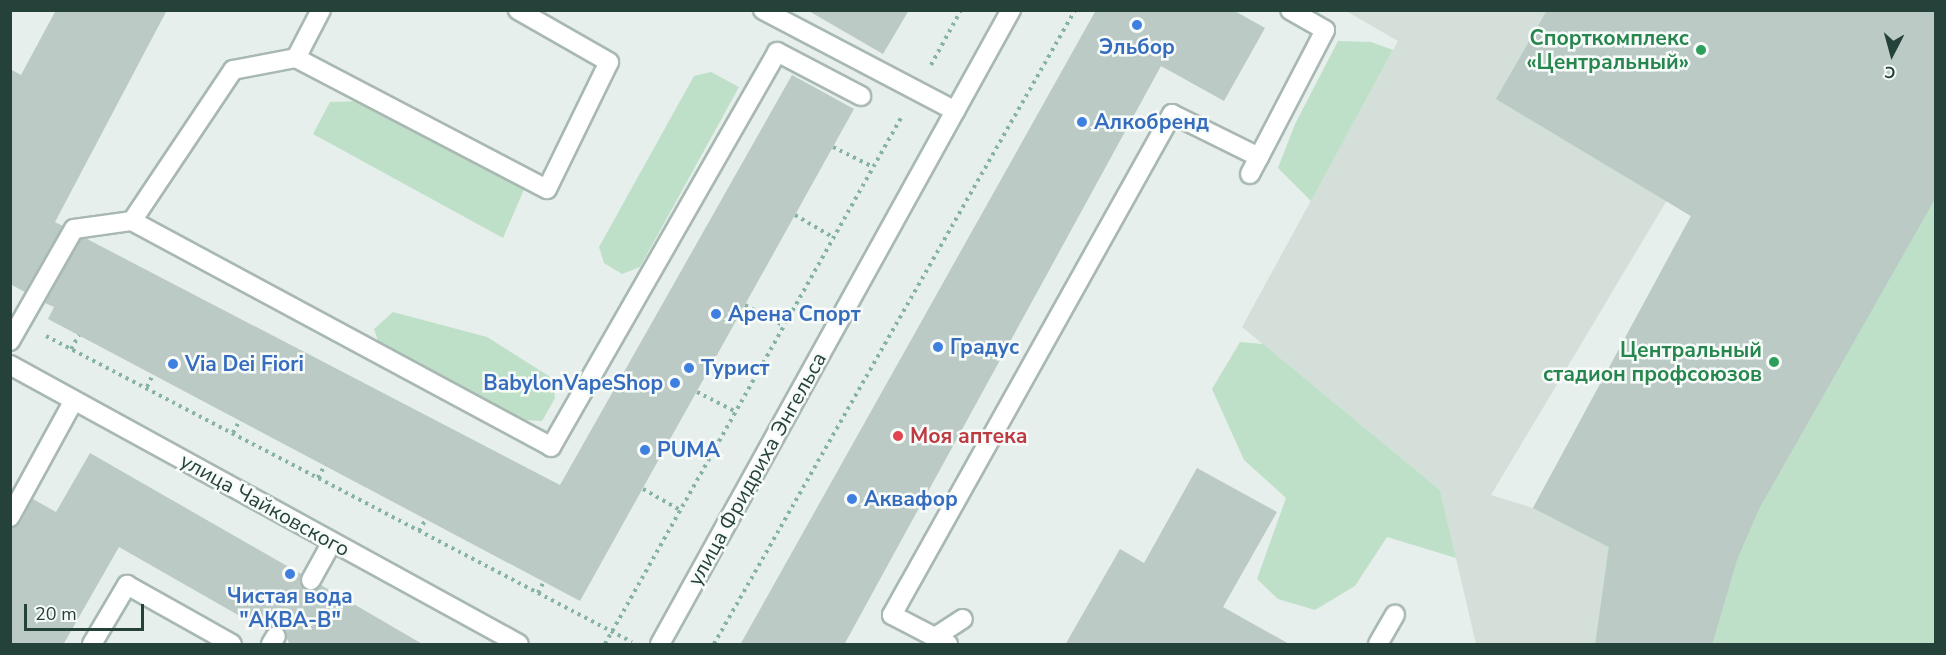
<!DOCTYPE html>
<meta charset="utf-8">
<style>
body{margin:0}
#map{position:relative;width:1946px;height:655px;overflow:hidden;background:#e6efeb;font-family:"Nunito Sans",sans-serif}
div>[style]{position:absolute}
.built>*{inset:0;background:#d4dfda}
.green>*{inset:0;background:#bfe0c8}
.building>*{inset:0;background:#bbcac4}
.minor-tunnel>*{height:18px;margin-top:-9px;transform-origin:0;background:repeating-linear-gradient(90deg,#bfccc8 0 18px,transparent 0 27px)}
.path>*{height:4px;margin-top:-2px;transform-origin:0;background:repeating-linear-gradient(90deg,#86b3a5 0 3px,transparent 0 7.5px)}
.roads{filter:drop-shadow(2px 0 #a8b8b2) drop-shadow(-2px 0 #a8b8b2) drop-shadow(0 2px #a8b8b2) drop-shadow(0 -2px #a8b8b2)}
.minor>*{height:18px;margin:-9px;padding:0 9px;transform-origin:9px;border-radius:9px;background:#fff}
.dots>*{width:16px;height:16px;translate:-50% -50%;box-sizing:border-box;border:3px solid #f7fbf9;border-radius:50%}
span{translate:-50% -50%;white-space:nowrap;text-align:center;line-height:1.15;-webkit-text-stroke:5px #f7fbf9;paint-order:stroke}
.leisure-label{font-size:21px;color:#27864d;font-weight:700}
.right{translate:-100% -50%;text-align:right}
.shop-label{font-size:21px;color:#366cbe;font-weight:700}
.left{translate:0 -50%;text-align:left}
.health-label{font-size:21px;color:#be3a42;font-weight:700}
.street-label{font-size:21px;color:#24423a}
.frame{position:absolute;inset:0;border:12px solid #24423a;pointer-events:none}
.north{position:absolute;left:1862px;top:24px;width:60px;height:60px;-webkit-text-stroke:4px #f7fbf9;paint-order:stroke;rotate:186deg;font-size:16px;font-weight:700;line-height:24px;text-align:center;color:#24423a}
.north::after{content:'';display:block;margin:auto;width:21px;height:27px;background:#24423a;clip-path:polygon(50% 0,100% 100%,50% 72%,0 100%)}
.scale{position:absolute;left:24px;top:604px;width:120px;height:27px;box-sizing:border-box;border:3px solid #24423a;border-top:0;padding-left:8px;font-size:18px;line-height:21px;white-space:nowrap;color:#24423a;-webkit-text-stroke:4px #f7fbf9;paint-order:stroke}
</style>
<div id="map">
<div class="built">
<i style="clip-path:polygon(1346px 11px,1567px 11px,1725px 103px,1491px 495px,1533px 508px,1609px 547px,1597px 644px,1476px 644px,1440px 490px,1242px 327px,1398px 41px)"></i>
</div>
<div class="green">
<i style="clip-path:polygon(1807px 11px,1935px 11px,1935px 644px,1597px 644px,1608px 547px,1533px 508px,1691px 216px,1496px 99px,1533px 35px)"></i>
<i style="clip-path:polygon(1338px 41px,1371px 42px,1393px 50px,1311px 201px,1278px 168px,1295px 124px)"></i>
<i style="clip-path:polygon(711px 72px,739px 87px,640px 267px,622px 274px,604px 263px,599px 247px,694px 76px)"></i>
<i style="clip-path:polygon(362px 101px,526px 185px,503px 238px,313px 134px,330px 102px)"></i>
<i style="clip-path:polygon(393px 312px,487px 337px,552px 378px,555px 398px,542px 421px,522px 420px,378px 341px,374px 329px)"></i>
<i style="clip-path:polygon(1240px 342px,1263px 344px,1440px 490px,1456px 558px,1387px 537px,1355px 586px,1315px 610px,1278px 599px,1257px 579px,1286px 498px,1244px 460px,1212px 389px)"></i>
</div>
<div class="building">
<i style="clip-path:polygon(56px 10px,167px 10px,55px 222px,63px 226px,25px 292px,10px 284px,10px 69px,21px 75px)"></i>
<i style="clip-path:polygon(807px 10px,909px 10px,883px 54px)"></i>
<i style="clip-path:polygon(1096px 10px,1233px 10px,1265px 28px,1224px 101px,1161px 66px,844px 645px,740px 645px)"></i>
<i style="clip-path:polygon(1547px 10px,1935px 10px,1935px 199px,1759px 509px,1737px 560px,1712px 645px,1595px 645px,1609px 547px,1533px 508px,1691px 216px,1496px 99px)"></i>
<i style="clip-path:polygon(792px 75px,854px 109px,580px 601px,48px 319px,54px 307px,45px 303px,81px 239px,87px 239px,560px 485px)"></i>
<i style="clip-path:polygon(90px 453px,301px 574px,305px 590px,312px 591px,321px 585px,424px 645px,290px 645px,281px 626px,271px 626px,266px 631px,119px 547px,63px 645px,10px 645px,10px 528px,20px 523px,33px 499px,56px 512px)"></i>
<i style="clip-path:polygon(1197px 468px,1277px 512px,1223px 607px,1291px 645px,1065px 645px,1120px 549px,1144px 563px)"></i>
</div>
<div class="minor-tunnel">
<i style="left:276px;top:636px;width:66px;rotate:-58deg"></i>
</div>
<div class="path">
<i style="left:931px;top:65px;width:63px;rotate:-61.4deg"></i>
<i style="left:833px;top:147px;width:45px;rotate:26.6deg"></i>
<i style="left:795px;top:215px;width:45px;rotate:30.5deg"></i>
<i style="left:745px;top:305px;width:44px;rotate:28.3deg"></i>
<i style="left:46px;top:336px;width:661px;rotate:27.57deg"></i>
<i style="left:71px;top:349px;width:16px;rotate:-60deg"></i>
<i style="left:147px;top:387px;width:14px;rotate:-65deg"></i>
<i style="left:697px;top:392px;width:44px;rotate:27.1deg"></i>
<i style="left:233px;top:433px;width:15px;rotate:-62deg"></i>
<i style="left:318px;top:478px;width:15px;rotate:-62deg"></i>
<i style="left:643px;top:489px;width:43px;rotate:29.6deg"></i>
<i style="left:419px;top:531px;width:14px;rotate:-60deg"></i>
<i style="left:538px;top:593px;width:13px;rotate:-63deg"></i>
<i style="left:605px;top:644px;width:606px;rotate:-60.64deg"></i>
<i style="left:714px;top:644px;width:730px;rotate:-60.34deg"></i>
</div>
<div class="roads">
<div class="minor">
<i style="left:763px;top:10px;width:217px;rotate:27.7deg"></i>
<i style="left:296px;top:58px;width:54px;rotate:-62.5deg"></i>
<i style="left:1250px;top:174px;width:19px;rotate:-62deg"></i>
<i style="left:132px;top:221px;width:476px;rotate:28.3deg"></i>
<i style="left:551px;top:447px;width:455px;rotate:-60.2deg"></i>
<i style="left:777px;top:52px;width:95px;rotate:27.6deg"></i>
<i style="left:10px;top:341px;width:129px;rotate:-60.3deg"></i>
<i style="left:74px;top:229px;width:59px;rotate:-7.9deg"></i>
<i style="left:132px;top:221px;width:182px;rotate:-56.2deg"></i>
<i style="left:233px;top:70px;width:64px;rotate:-10.8deg"></i>
<i style="left:296px;top:58px;width:283px;rotate:27.6deg"></i>
<i style="left:547px;top:189px;width:141px;rotate:-64deg"></i>
<i style="left:609px;top:62px;width:105px;rotate:-150.3deg"></i>
<i style="left:10px;top:365px;width:580px;rotate:28.73deg"></i>
<i style="left:10px;top:517px;width:133px;rotate:-61.3deg"></i>
<i style="left:311px;top:580px;width:43px;rotate:-61.1deg"></i>
<i style="left:935px;top:637px;width:33px;rotate:-33deg"></i>
<i style="left:92px;top:644px;width:69px;rotate:-59.3deg"></i>
<i style="left:127px;top:585px;width:120px;rotate:29.3deg"></i>
<i style="left:271px;top:644px;width:9px;rotate:-58deg"></i>
<i style="left:660px;top:644px;width:725px;rotate:-61.03deg"></i>
<i style="left:948px;top:644px;width:63px;rotate:-152.6deg"></i>
<i style="left:892px;top:615px;width:574px;rotate:-60.8deg"></i>
<i style="left:1172px;top:114px;width:97px;rotate:26.3deg"></i>
<i style="left:1259px;top:157px;width:143px;rotate:-62.5deg"></i>
<i style="left:1325px;top:30px;width:40px;rotate:-150.3deg"></i>
<i style="left:1378px;top:644px;width:34px;rotate:-60deg"></i>
</div>
</div>
<div class="dots">
<i style="left:1137px;top:25px;background:#3f7fe0"></i>
<i style="left:1701px;top:50px;background:#2e9e5b"></i>
<i style="left:1082px;top:122px;background:#3f7fe0"></i>
<i style="left:716px;top:314px;background:#3f7fe0"></i>
<i style="left:938px;top:347px;background:#3f7fe0"></i>
<i style="left:1774px;top:362px;background:#2e9e5b"></i>
<i style="left:173px;top:364px;background:#3f7fe0"></i>
<i style="left:689px;top:368px;background:#3f7fe0"></i>
<i style="left:675px;top:383px;background:#3f7fe0"></i>
<i style="left:898px;top:436px;background:#e0444e"></i>
<i style="left:645px;top:450px;background:#3f7fe0"></i>
<i style="left:852px;top:499px;background:#3f7fe0"></i>
<i style="left:290px;top:574px;background:#3f7fe0"></i>
</div>
<div class="leisure-label">
<span class="right" style="left:1689px;top:50px">Спорткомплекс<br>«Центральный»</span>
<span class="right" style="left:1762px;top:362px">Центральный<br>стадион профсоюзов</span>
</div>
<div class="shop-label">
<span style="left:1137px;top:47px">Эльбор</span>
<span class="left" style="left:1094px;top:122px">Алкобренд</span>
<span class="left" style="left:728px;top:314px">Арена Спорт</span>
<span class="left" style="left:950px;top:347px">Градус</span>
<span class="left" style="left:185px;top:364px">Via Dei Fiori</span>
<span class="left" style="left:701px;top:368px">Турист</span>
<span class="right" style="left:663px;top:383px">BabylonVapeShop</span>
<span class="left" style="left:657px;top:450px">PUMA</span>
<span class="left" style="left:864px;top:499px">Аквафор</span>
<span style="left:290px;top:608px">Чистая вода<br>"АКВА-В"</span>
</div>
<div class="health-label">
<span class="left" style="left:910px;top:436px">Моя аптека</span>
</div>
<div class="street-label">
<span style="left:757px;top:469px;rotate:-61deg">улица Фридриха Энгельса</span>
<span style="left:265px;top:505px;rotate:29deg">улица Чайковского</span>
</div>
<div class="frame"></div>
<div class="north">С</div>
<div class="scale">20 m</div>
</div>
